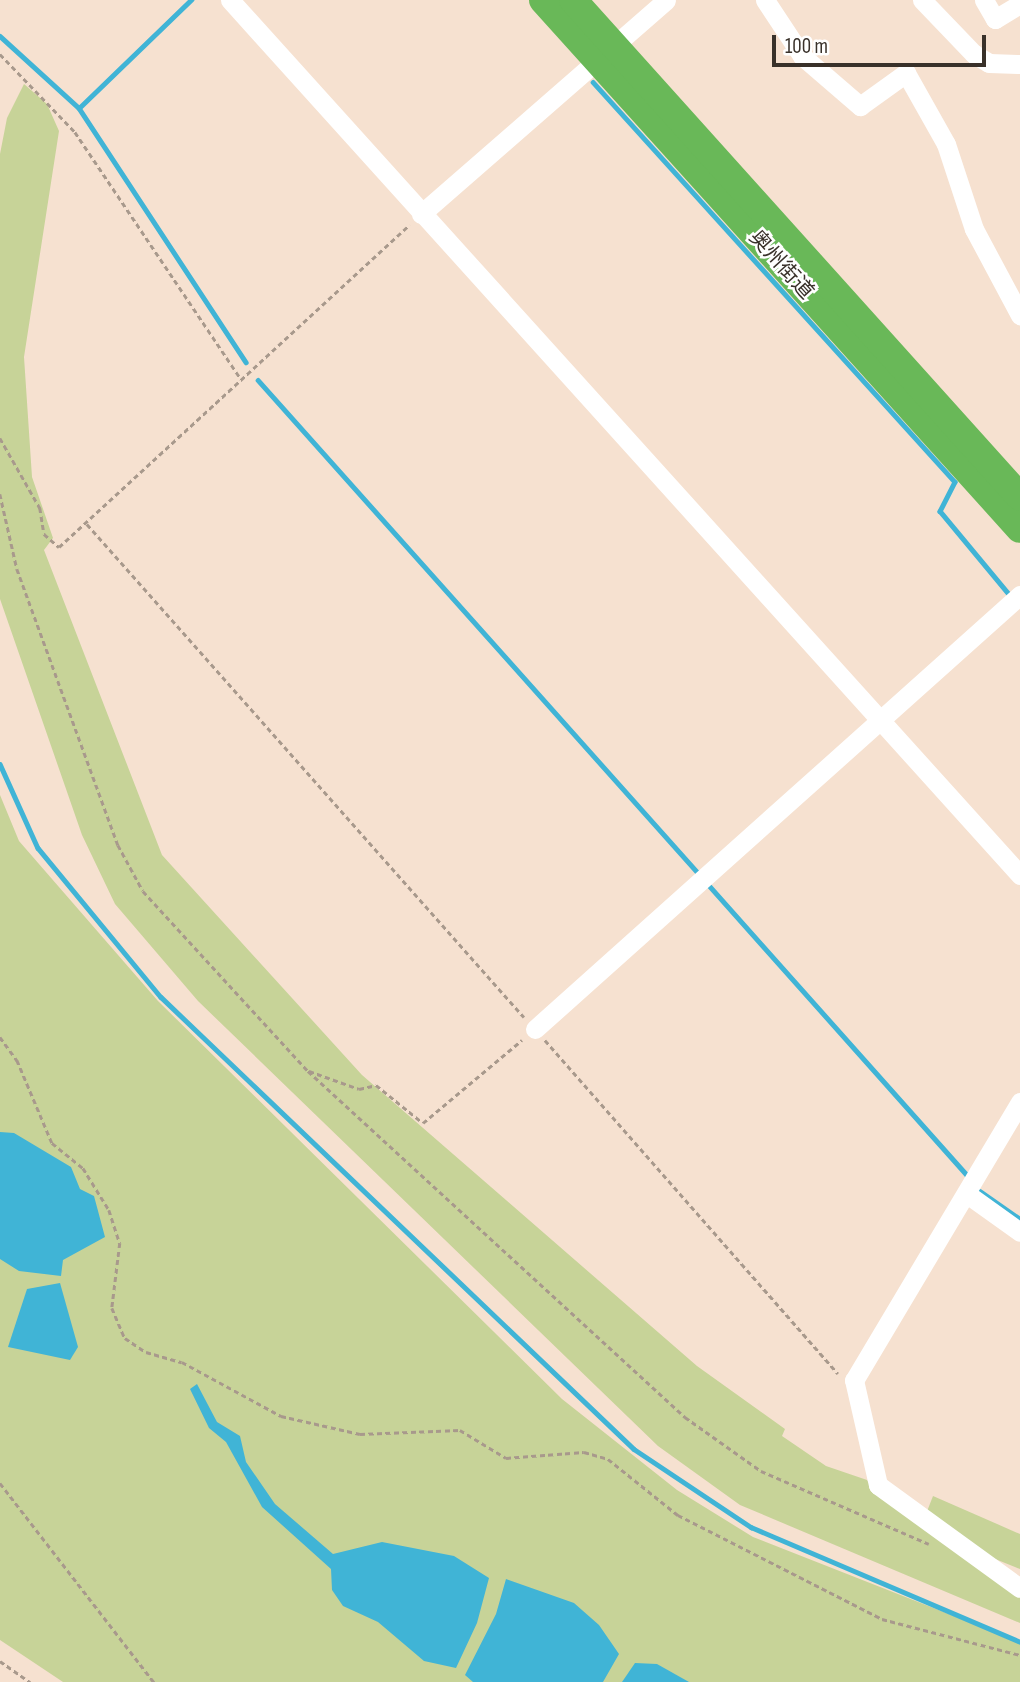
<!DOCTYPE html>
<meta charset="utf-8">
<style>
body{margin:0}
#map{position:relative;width:1020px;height:1682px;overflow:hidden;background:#f6e1d0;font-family:"Sofia Sans Condensed","Noto Sans JP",sans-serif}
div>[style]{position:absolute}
.green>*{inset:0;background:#c7d398}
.water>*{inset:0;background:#40b4d6}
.stream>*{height:4.5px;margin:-2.25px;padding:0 2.25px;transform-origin:2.25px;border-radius:2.25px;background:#40b4d6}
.path>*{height:2.5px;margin-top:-1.25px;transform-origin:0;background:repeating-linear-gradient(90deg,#a8998c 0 5px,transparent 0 8.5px)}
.minor>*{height:19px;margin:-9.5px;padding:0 9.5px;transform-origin:9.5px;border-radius:9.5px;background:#fff}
.highway>*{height:28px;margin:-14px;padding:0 14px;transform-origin:14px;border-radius:14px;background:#69b858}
span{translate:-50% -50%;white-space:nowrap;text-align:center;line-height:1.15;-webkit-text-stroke:5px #fff;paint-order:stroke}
.street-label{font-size:21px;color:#39312a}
.scale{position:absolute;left:772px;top:35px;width:214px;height:32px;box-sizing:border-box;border:4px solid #39312a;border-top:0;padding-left:9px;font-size:21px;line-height:24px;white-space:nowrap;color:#39312a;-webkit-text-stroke:5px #fff;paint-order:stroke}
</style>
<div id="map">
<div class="green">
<i style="clip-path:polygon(24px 84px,47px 104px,59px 131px,24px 357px,32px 477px,53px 538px,44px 550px,162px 855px,362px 1075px,697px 1366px,785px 1429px,782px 1436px,826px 1466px,867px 1480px,879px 1497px,1020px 1594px,1020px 1623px,740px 1505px,658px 1446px,198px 1001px,115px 904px,82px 835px,0 599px,0 154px,7px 118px)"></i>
<i style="clip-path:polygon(0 795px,19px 841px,158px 1001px,562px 1399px,677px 1490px,753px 1537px,1020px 1642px,1020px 1682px,63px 1682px,0 1640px)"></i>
<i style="clip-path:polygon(933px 1496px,1020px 1534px,1020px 1569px,978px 1552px,926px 1514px)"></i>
</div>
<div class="water">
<i style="clip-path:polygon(0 1132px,14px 1133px,71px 1167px,80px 1189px,94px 1196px,105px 1237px,63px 1260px,61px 1276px,19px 1271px,0 1259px)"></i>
<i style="clip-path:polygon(60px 1283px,78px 1347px,70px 1360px,8px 1347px,27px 1289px)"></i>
<i style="clip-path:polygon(197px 1384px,217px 1422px,240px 1436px,246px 1462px,275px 1504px,333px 1554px,382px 1542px,454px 1556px,489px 1578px,477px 1623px,456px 1668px,424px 1661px,378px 1622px,343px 1606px,332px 1590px,331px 1569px,262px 1507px,226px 1442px,209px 1428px,190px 1389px)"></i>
<i style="clip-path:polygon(506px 1579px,574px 1603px,599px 1625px,619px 1654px,603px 1682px,473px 1682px,465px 1675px,496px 1614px)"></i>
<i style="clip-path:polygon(635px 1663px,657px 1664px,689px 1682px,622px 1682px)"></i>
</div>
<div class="stream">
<i style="left:0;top:36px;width:107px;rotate:42.3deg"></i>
<i style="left:79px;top:108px;width:304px;rotate:56.7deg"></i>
<i style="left:593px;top:82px;width:539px;rotate:47.85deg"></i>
<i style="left:955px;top:482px;width:33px;rotate:117deg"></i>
<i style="left:940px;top:511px;width:108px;rotate:50.3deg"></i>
<i style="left:79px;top:108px;width:156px;rotate:-44deg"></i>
<i style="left:258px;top:380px;width:664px;rotate:48.24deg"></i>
<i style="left:0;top:764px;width:92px;rotate:65.7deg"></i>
<i style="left:38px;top:848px;width:193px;rotate:50.5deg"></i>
<i style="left:161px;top:997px;width:654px;rotate:43.7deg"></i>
<i style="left:634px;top:1449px;width:141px;rotate:33.7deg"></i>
<i style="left:751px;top:1527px;width:293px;rotate:23.1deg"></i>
<i style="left:706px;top:882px;width:394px;rotate:48.3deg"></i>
<i style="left:980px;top:1191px;width:49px;rotate:35deg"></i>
</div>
<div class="path">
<i style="left:0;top:54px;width:108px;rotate:46.1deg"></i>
<i style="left:75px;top:132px;width:298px;rotate:56.1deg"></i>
<i style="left:0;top:438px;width:81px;rotate:60.3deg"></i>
<i style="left:40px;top:508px;width:26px;rotate:81deg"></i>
<i style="left:44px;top:534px;width:20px;rotate:41deg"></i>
<i style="left:59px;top:547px;width:476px;rotate:-42.6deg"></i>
<i style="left:0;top:494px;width:77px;rotate:77.2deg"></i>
<i style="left:17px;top:569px;width:294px;rotate:69.9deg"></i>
<i style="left:118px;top:845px;width:52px;rotate:61.5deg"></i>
<i style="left:143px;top:891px;width:244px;rotate:47.5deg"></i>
<i style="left:308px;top:1071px;width:512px;rotate:42.54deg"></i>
<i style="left:685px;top:1417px;width:93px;rotate:35.4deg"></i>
<i style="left:761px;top:1471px;width:183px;rotate:23.5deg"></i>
<i style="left:87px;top:524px;width:659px;rotate:48.45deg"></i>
<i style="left:0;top:1037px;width:29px;rotate:54deg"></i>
<i style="left:17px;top:1060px;width:90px;rotate:67.1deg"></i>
<i style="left:52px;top:1143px;width:40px;rotate:39deg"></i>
<i style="left:83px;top:1168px;width:49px;rotate:58.2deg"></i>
<i style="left:109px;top:1210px;width:35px;rotate:72deg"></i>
<i style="left:120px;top:1243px;width:65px;rotate:97deg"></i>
<i style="left:112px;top:1308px;width:33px;rotate:67deg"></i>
<i style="left:125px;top:1338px;width:25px;rotate:34deg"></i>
<i style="left:146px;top:1352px;width:37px;rotate:16deg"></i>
<i style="left:182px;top:1362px;width:113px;rotate:28.6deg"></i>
<i style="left:281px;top:1416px;width:81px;rotate:12.8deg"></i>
<i style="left:360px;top:1434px;width:100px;rotate:-2.3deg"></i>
<i style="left:460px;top:1430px;width:54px;rotate:31.3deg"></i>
<i style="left:506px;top:1458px;width:78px;rotate:-4.4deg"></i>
<i style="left:584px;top:1452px;width:25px;rotate:16deg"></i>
<i style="left:608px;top:1459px;width:90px;rotate:38.7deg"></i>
<i style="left:678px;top:1515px;width:229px;rotate:27deg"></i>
<i style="left:882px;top:1619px;width:143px;rotate:14.6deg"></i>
<i style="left:545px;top:1040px;width:444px;rotate:48.7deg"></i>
<i style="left:309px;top:1071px;width:53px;rotate:19.8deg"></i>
<i style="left:359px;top:1089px;width:17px;rotate:-13deg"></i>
<i style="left:376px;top:1085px;width:60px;rotate:39deg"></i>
<i style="left:423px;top:1123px;width:129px;rotate:-40deg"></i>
<i style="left:0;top:1483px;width:252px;rotate:52.3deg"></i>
<i style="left:0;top:1661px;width:37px;rotate:35deg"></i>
</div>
<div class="minor">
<i style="left:230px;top:0;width:1179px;rotate:47.92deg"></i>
<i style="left:765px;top:0;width:67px;rotate:56.5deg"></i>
<i style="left:802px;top:56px;width:77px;rotate:40.8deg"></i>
<i style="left:860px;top:106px;width:57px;rotate:-35.7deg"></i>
<i style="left:906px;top:73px;width:81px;rotate:60.6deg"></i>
<i style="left:946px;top:144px;width:89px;rotate:71.8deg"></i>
<i style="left:974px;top:229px;width:98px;rotate:61.9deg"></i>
<i style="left:922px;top:0;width:75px;rotate:46.1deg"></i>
<i style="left:974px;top:54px;width:17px;rotate:31deg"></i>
<i style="left:989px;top:63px;width:31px;rotate:2deg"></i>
<i style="left:984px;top:0;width:22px;rotate:60deg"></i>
<i style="left:995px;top:19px;width:29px;rotate:-31deg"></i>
<i style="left:421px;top:214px;width:325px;rotate:-41.1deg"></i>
<i style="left:535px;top:1029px;width:651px;rotate:-41.82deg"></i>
<i style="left:1020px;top:1102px;width:324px;rotate:120.8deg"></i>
<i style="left:854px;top:1380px;width:108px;rotate:77.1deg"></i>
<i style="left:878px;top:1485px;width:175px;rotate:36deg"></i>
<i style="left:967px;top:1194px;width:65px;rotate:35.6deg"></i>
</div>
<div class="highway">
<i style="left:543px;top:0;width:712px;rotate:47.96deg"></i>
<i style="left:573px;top:0;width:668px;rotate:48.03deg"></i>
</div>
<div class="street-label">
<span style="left:781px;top:265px;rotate:48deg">奥州街道</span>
</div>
<div class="scale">100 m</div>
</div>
